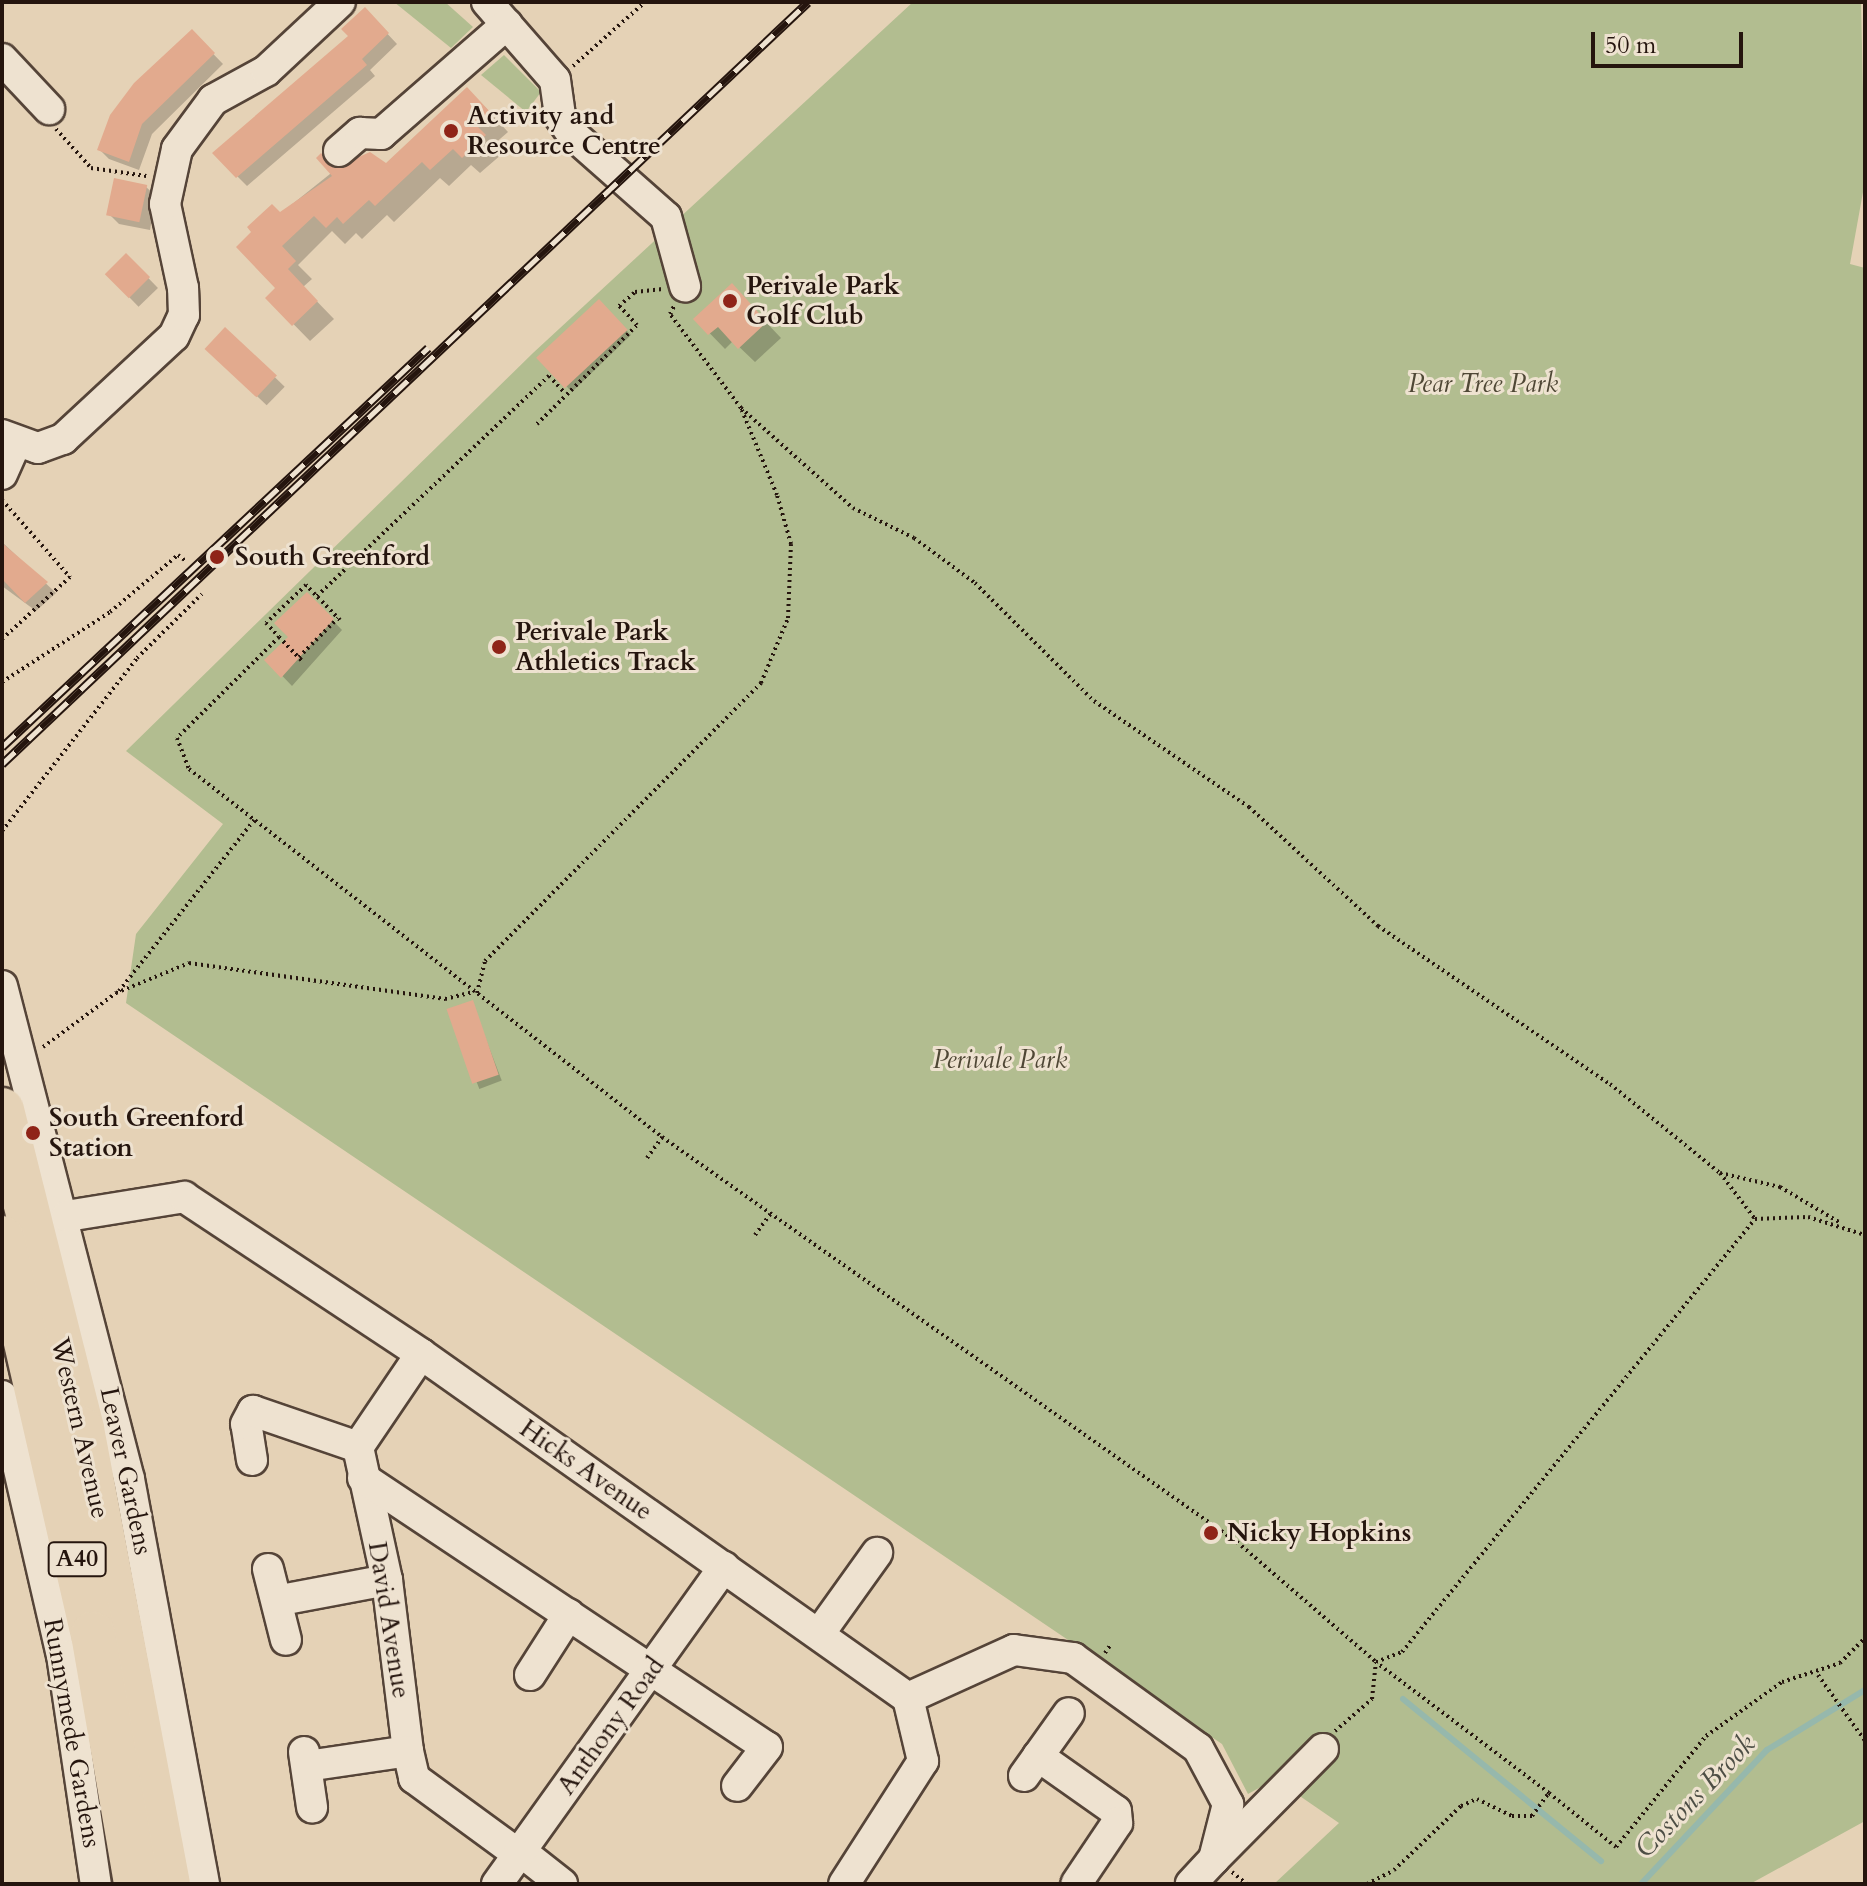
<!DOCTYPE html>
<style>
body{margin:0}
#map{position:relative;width:1867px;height:1886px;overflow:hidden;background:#e5d2b6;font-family:Cardo,serif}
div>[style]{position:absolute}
.green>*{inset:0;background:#b2bd90}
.shadow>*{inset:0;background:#0003;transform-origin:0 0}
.stream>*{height:6px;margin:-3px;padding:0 3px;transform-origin:3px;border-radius:3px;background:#96b8ac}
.building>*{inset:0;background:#e2aa8e;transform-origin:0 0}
.path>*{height:4px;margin-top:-2px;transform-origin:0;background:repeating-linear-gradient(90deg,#25150e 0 2px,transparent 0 6px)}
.roads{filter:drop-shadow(2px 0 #554438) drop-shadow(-2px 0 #554438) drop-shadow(0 2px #554438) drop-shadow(0 -2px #554438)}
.minor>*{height:30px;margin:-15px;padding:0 15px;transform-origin:15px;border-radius:15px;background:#eee2d0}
.highway>*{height:44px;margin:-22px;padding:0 22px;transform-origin:22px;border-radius:22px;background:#e5d2b6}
.rail>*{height:9px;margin-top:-4.5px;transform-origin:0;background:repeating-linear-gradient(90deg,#eee2d0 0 18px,#25150e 0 36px);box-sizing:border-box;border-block:2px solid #25150e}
.dots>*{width:22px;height:22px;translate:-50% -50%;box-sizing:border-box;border:4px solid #eee2d0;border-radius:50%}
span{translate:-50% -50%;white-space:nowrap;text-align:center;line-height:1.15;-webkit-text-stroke:6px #eee2d0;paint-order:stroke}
.shield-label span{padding:2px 6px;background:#eee2d0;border:2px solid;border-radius:6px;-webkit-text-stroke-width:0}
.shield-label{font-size:24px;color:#25150e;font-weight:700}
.poi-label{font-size:26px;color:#25150e;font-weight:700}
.left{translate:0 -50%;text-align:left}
.park-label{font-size:26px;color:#4f4735;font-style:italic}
.street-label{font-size:26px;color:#25150e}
.water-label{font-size:28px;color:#4d4e45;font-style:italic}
.frame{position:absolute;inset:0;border:4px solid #25150e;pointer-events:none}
.scale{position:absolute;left:1591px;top:32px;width:152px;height:36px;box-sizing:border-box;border:4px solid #25150e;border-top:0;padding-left:10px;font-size:24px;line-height:28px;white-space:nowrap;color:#25150e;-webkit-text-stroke:6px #eee2d0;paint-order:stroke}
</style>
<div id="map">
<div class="green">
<i style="clip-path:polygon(394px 2px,445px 2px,473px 27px,451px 48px)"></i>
<i style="clip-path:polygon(913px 2px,1861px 2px,1865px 181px,1850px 264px,1865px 268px,1865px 1821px,1750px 1884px,1274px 1884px,1339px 1823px,1275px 1779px,1248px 1794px,1222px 1744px,126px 1003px,136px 934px,223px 824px,126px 751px,533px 353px)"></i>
<i style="clip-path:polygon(504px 55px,541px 92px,526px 112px,481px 75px)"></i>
</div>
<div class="shadow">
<i style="clip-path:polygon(365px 10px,397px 44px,370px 70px,375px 76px,247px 186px,215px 154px,351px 37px)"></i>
<i style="clip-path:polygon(192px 32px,223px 64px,152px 134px,139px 170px,109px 159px,99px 149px)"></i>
<i style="clip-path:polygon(484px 106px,508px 132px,493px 145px,502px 154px,480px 173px,471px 165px,449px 186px,440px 178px,394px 222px,387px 215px,362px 239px,356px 233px,345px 244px,332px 231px,298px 265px,312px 279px,303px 287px,334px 319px,310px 341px,268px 298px,278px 289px,280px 214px,335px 170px,386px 166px)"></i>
<i style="clip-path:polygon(146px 187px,156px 196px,150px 230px,119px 224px,109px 214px)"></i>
<i style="left:126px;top:255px;width:46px;height:27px;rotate:46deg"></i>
<i style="clip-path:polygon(746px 301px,781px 338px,755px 362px,733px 341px,725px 349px,696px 319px)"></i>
<i style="left:599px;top:302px;width:46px;height:82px;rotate:46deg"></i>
<i style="left:225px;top:329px;width:83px;height:26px;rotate:44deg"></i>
<i style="clip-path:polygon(2px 542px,56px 593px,36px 611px,2px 586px)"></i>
<i style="clip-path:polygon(307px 594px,342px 630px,292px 686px,267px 660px,291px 637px)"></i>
<i style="left:472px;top:1003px;width:83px;height:24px;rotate:69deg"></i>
</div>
<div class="stream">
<i style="left:1403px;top:1699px;width:256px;rotate:39.3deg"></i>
<i style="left:1641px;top:1884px;width:184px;rotate:-46.8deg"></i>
<i style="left:1767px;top:1750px;width:115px;rotate:-31.5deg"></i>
</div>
<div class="building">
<i style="clip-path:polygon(365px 7px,389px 33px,362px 59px,367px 65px,236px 178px,212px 153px,348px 36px,341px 29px)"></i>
<i style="clip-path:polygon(192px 29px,215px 53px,142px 124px,129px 162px,97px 150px,110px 115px,134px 83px)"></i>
<i style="clip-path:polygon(467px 87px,492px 114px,478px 127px,486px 135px,462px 158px,453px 149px,430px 170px,422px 162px,375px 206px,369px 200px,343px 224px,337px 217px,326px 228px,314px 216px,282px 246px,296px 261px,288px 269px,318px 301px,292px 326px,265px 298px,275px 288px,236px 247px,251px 232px,247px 227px,272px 204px,280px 212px,332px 176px,316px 158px,321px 153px,334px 168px,370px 152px,386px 163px)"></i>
<i style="left:114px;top:178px;width:34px;height:38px;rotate:12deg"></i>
<i style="left:126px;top:253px;width:34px;height:30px;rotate:45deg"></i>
<i style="clip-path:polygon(732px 283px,767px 322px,738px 349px,718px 327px,708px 335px,693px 319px)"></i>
<i style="left:599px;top:299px;width:42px;height:86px;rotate:47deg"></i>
<i style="left:225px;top:327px;width:71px;height:30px;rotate:43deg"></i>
<i style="clip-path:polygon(2px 543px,48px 582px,25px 603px,2px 579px)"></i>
<i style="clip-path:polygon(307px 592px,334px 619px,281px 678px,264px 660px,288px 637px,274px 623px)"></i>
<i style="left:473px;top:1000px;width:79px;height:28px;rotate:71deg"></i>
</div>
<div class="path">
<i style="left:573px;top:66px;width:96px;rotate:-41.6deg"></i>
<i style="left:56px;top:129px;width:52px;rotate:48.1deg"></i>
<i style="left:91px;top:168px;width:56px;rotate:8.3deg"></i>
<i style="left:741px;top:408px;width:150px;rotate:41.8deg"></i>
<i style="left:853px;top:508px;width:68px;rotate:26.2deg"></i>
<i style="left:914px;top:538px;width:76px;rotate:36.4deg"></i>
<i style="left:975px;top:583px;width:168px;rotate:44.8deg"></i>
<i style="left:1094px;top:701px;width:188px;rotate:34.4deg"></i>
<i style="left:1249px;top:807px;width:176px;rotate:42.7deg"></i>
<i style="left:1378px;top:926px;width:281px;rotate:34.3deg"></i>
<i style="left:1610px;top:1084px;width:141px;rotate:39deg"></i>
<i style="left:1720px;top:1173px;width:58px;rotate:52.7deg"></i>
<i style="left:537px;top:424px;width:141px;rotate:-44.7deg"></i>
<i style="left:637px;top:325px;width:26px;rotate:-133deg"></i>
<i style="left:619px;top:306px;width:21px;rotate:-41deg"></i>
<i style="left:635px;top:292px;width:28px;rotate:-6deg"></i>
<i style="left:2px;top:500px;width:103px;rotate:48.6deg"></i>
<i style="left:70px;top:577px;width:92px;rotate:137.6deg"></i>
<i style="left:317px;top:596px;width:320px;rotate:-43.5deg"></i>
<i style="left:549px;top:376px;width:23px;rotate:47deg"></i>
<i style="left:340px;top:620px;width:49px;rotate:-134.2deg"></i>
<i style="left:306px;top:585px;width:55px;rotate:136.5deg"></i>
<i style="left:266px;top:623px;width:19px;rotate:47deg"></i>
<i style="left:279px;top:637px;width:144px;rotate:135.3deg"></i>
<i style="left:177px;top:738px;width:33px;rotate:69deg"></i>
<i style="left:189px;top:769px;width:599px;rotate:37.88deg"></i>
<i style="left:662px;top:1137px;width:703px;rotate:35.16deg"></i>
<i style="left:1237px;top:1542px;width:184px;rotate:40.8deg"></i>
<i style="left:1376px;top:1662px;width:28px;rotate:-21deg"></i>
<i style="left:1402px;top:1652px;width:559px;rotate:-50.81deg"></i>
<i style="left:1755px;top:1219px;width:53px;rotate:-2.2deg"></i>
<i style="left:1808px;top:1217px;width:60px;rotate:17.5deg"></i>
<i style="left:279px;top:637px;width:33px;rotate:46deg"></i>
<i style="left:299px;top:657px;width:55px;rotate:-45deg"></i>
<i style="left:2px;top:682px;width:129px;rotate:-32.9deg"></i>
<i style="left:110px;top:612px;width:89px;rotate:-40deg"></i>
<i style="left:178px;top:555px;width:11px;rotate:38deg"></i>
<i style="left:2px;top:831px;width:219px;rotate:-52deg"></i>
<i style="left:137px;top:658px;width:91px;rotate:-44.6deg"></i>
<i style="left:119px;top:991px;width:218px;rotate:-51.7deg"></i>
<i style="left:477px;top:993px;width:33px;rotate:-76deg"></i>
<i style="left:485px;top:961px;width:392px;rotate:-45.2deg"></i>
<i style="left:761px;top:683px;width:70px;rotate:-67.4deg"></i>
<i style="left:788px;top:618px;width:74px;rotate:-87.7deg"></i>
<i style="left:791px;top:544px;width:51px;rotate:-105.9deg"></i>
<i style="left:777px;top:495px;width:94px;rotate:-112.5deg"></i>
<i style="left:741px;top:408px;width:118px;rotate:-127.1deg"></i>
<i style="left:670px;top:314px;width:9px;rotate:-63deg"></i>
<i style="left:43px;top:1047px;width:91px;rotate:-36.5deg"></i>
<i style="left:116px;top:993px;width:79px;rotate:-22.3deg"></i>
<i style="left:189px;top:963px;width:259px;rotate:8deg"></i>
<i style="left:445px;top:999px;width:30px;rotate:-14deg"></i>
<i style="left:647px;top:1158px;width:26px;rotate:-54deg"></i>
<i style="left:1720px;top:1173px;width:62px;rotate:13.1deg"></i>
<i style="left:1780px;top:1187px;width:69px;rotate:30.7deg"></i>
<i style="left:755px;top:1235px;width:26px;rotate:-54deg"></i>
<i style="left:1105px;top:1653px;width:11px;rotate:-56deg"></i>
<i style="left:1818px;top:1675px;width:81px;rotate:54.5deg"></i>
<i style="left:1335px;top:1731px;width:49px;rotate:-40.9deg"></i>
<i style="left:1372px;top:1699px;width:37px;rotate:-84deg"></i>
<i style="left:1549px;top:1793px;width:86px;rotate:38.9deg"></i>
<i style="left:1616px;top:1847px;width:143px;rotate:-51deg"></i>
<i style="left:1706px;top:1736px;width:93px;rotate:-35.4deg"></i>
<i style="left:1782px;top:1682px;width:61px;rotate:-18.1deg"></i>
<i style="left:1840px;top:1663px;width:35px;rotate:-45deg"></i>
<i style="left:1232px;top:1872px;width:19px;rotate:39deg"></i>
<i style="left:1367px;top:1884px;width:30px;rotate:-27deg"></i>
<i style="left:1394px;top:1870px;width:93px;rotate:-43.7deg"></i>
<i style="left:1461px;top:1806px;width:17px;rotate:-24deg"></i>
<i style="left:1477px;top:1799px;width:39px;rotate:26deg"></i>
<i style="left:1512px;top:1816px;width:20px"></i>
<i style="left:1532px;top:1816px;width:29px;rotate:-54deg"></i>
<i style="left:1549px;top:1793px;width:217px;rotate:-142.9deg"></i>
</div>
<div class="roads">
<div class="minor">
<i style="left:487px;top:2px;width:103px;rotate:48.9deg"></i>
<i style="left:555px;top:80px;width:37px;rotate:82deg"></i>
<i style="left:560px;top:117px;width:21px;rotate:55deg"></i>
<i style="left:572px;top:134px;width:125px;rotate:41.4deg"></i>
<i style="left:666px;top:217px;width:72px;rotate:74.6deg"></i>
<i style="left:2px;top:59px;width:69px;rotate:46.8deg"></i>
<i style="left:339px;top:151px;width:28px;rotate:-41deg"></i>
<i style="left:360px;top:133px;width:21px;rotate:3deg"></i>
<i style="left:381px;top:134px;width:167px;rotate:-41.1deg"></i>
<i style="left:2px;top:435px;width:38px;rotate:20deg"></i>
<i style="left:38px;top:448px;width:27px;rotate:-20deg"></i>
<i style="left:63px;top:439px;width:151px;rotate:-42.9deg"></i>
<i style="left:174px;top:336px;width:23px;rotate:-65deg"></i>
<i style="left:184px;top:315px;width:27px;rotate:-92deg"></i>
<i style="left:183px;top:288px;width:86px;rotate:-102.1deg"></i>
<i style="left:165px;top:204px;width:56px;rotate:-77.7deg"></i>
<i style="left:177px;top:149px;width:61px;rotate:-53.7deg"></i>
<i style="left:213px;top:100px;width:60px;rotate:-28.7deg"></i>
<i style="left:266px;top:71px;width:101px;rotate:-43deg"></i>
<i style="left:2px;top:474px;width:32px;rotate:-66deg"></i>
<i style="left:2px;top:986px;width:509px;rotate:75.55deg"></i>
<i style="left:129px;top:1479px;width:412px;rotate:79.5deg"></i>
<i style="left:28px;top:1205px;width:41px;rotate:15.8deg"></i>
<i style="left:67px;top:1216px;width:119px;rotate:-9.2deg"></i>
<i style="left:184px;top:1197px;width:284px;rotate:33.5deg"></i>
<i style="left:421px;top:1354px;width:596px;rotate:35.24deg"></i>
<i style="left:908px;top:1698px;width:65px;rotate:76.6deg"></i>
<i style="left:923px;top:1761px;width:146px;rotate:122.7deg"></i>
<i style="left:421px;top:1354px;width:112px;rotate:124.1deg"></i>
<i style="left:358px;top:1447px;width:136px;rotate:77.7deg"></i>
<i style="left:387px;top:1580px;width:172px;rotate:83deg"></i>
<i style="left:408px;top:1751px;width:28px;rotate:77deg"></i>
<i style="left:414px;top:1778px;width:129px;rotate:36.2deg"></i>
<i style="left:2px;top:1396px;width:266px;rotate:77deg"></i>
<i style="left:62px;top:1655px;width:232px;rotate:81.6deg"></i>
<i style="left:252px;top:1460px;width:36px;rotate:-99deg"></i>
<i style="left:246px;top:1424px;width:15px;rotate:-62deg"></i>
<i style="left:253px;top:1411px;width:111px;rotate:18.9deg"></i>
<i style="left:363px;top:1478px;width:485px;rotate:33.7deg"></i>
<i style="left:767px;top:1747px;width:49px;rotate:127.6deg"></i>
<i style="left:268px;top:1569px;width:73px;rotate:75.8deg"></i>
<i style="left:281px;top:1600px;width:108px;rotate:-10.7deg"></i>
<i style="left:819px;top:1634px;width:100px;rotate:-54.4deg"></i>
<i style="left:530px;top:1675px;width:72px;rotate:-57.4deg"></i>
<i style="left:908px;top:1698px;width:116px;rotate:-24.4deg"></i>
<i style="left:1014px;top:1650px;width:60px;rotate:7.7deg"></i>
<i style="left:1073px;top:1658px;width:154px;rotate:35.8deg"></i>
<i style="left:1198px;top:1748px;width:64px;rotate:61.8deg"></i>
<i style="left:1228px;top:1804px;width:57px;rotate:104.3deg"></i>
<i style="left:1214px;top:1859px;width:34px;rotate:133deg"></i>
<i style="left:304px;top:1752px;width:56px;rotate:81.7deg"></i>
<i style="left:1038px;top:1756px;width:95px;rotate:35.2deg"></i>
<i style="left:1116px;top:1811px;width:12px;rotate:85deg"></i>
<i style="left:1117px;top:1823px;width:73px;rotate:123.9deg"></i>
<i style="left:307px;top:1766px;width:102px;rotate:-8.4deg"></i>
<i style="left:1024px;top:1776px;width:77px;rotate:-54.5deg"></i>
<i style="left:519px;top:1850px;width:55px;rotate:38.3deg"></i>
<i style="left:1216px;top:1857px;width:152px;rotate:-45.3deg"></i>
<i style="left:497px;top:1884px;width:390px;rotate:-54.4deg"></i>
</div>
<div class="highway">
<i style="left:2px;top:1110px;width:329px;rotate:75.9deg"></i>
<i style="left:82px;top:1429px;width:463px;rotate:79.3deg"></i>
<i style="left:2px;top:1238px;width:406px;rotate:77.1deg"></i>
<i style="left:93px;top:1634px;width:254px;rotate:80.2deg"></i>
</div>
</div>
<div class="rail">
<i style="left:2px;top:747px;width:584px;rotate:-43.13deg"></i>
<i style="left:2px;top:764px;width:1109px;rotate:-43.39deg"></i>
</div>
<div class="dots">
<i style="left:451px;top:131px;background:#8f2418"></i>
<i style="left:730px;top:301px;background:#8f2418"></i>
<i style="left:217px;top:557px;background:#8f2418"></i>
<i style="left:499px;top:647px;background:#8f2418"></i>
<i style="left:33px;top:1133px;background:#8f2418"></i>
<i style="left:1211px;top:1533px;background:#8f2418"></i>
</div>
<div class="shield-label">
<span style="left:77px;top:1559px">A40</span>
</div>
<div class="poi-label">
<span class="left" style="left:467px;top:131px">Activity and<br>Resource Centre</span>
<span class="left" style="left:746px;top:301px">Perivale Park<br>Golf Club</span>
<span class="left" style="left:235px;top:557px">South Greenford</span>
<span class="left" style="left:515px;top:647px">Perivale Park<br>Athletics Track</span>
<span class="left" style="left:49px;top:1133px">South Greenford<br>Station</span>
<span class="left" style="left:1227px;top:1533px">Nicky Hopkins</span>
</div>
<div class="park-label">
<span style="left:1483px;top:384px">Pear Tree Park</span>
<span style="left:1000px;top:1060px">Perivale Park</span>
</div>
<div class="street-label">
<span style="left:80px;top:1428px;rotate:77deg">Western Avenue</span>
<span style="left:586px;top:1470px;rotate:35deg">Hicks Avenue</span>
<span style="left:126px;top:1471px;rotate:78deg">Leaver Gardens</span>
<span style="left:389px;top:1620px;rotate:81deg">David Avenue</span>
<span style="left:611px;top:1726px;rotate:-54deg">Anthony Road</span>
<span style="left:72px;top:1733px;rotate:80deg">Runnymede Gardens</span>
</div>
<div class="water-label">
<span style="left:1695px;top:1796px;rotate:-46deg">Costons Brook</span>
</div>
<div class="frame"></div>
<div class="scale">50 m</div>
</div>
